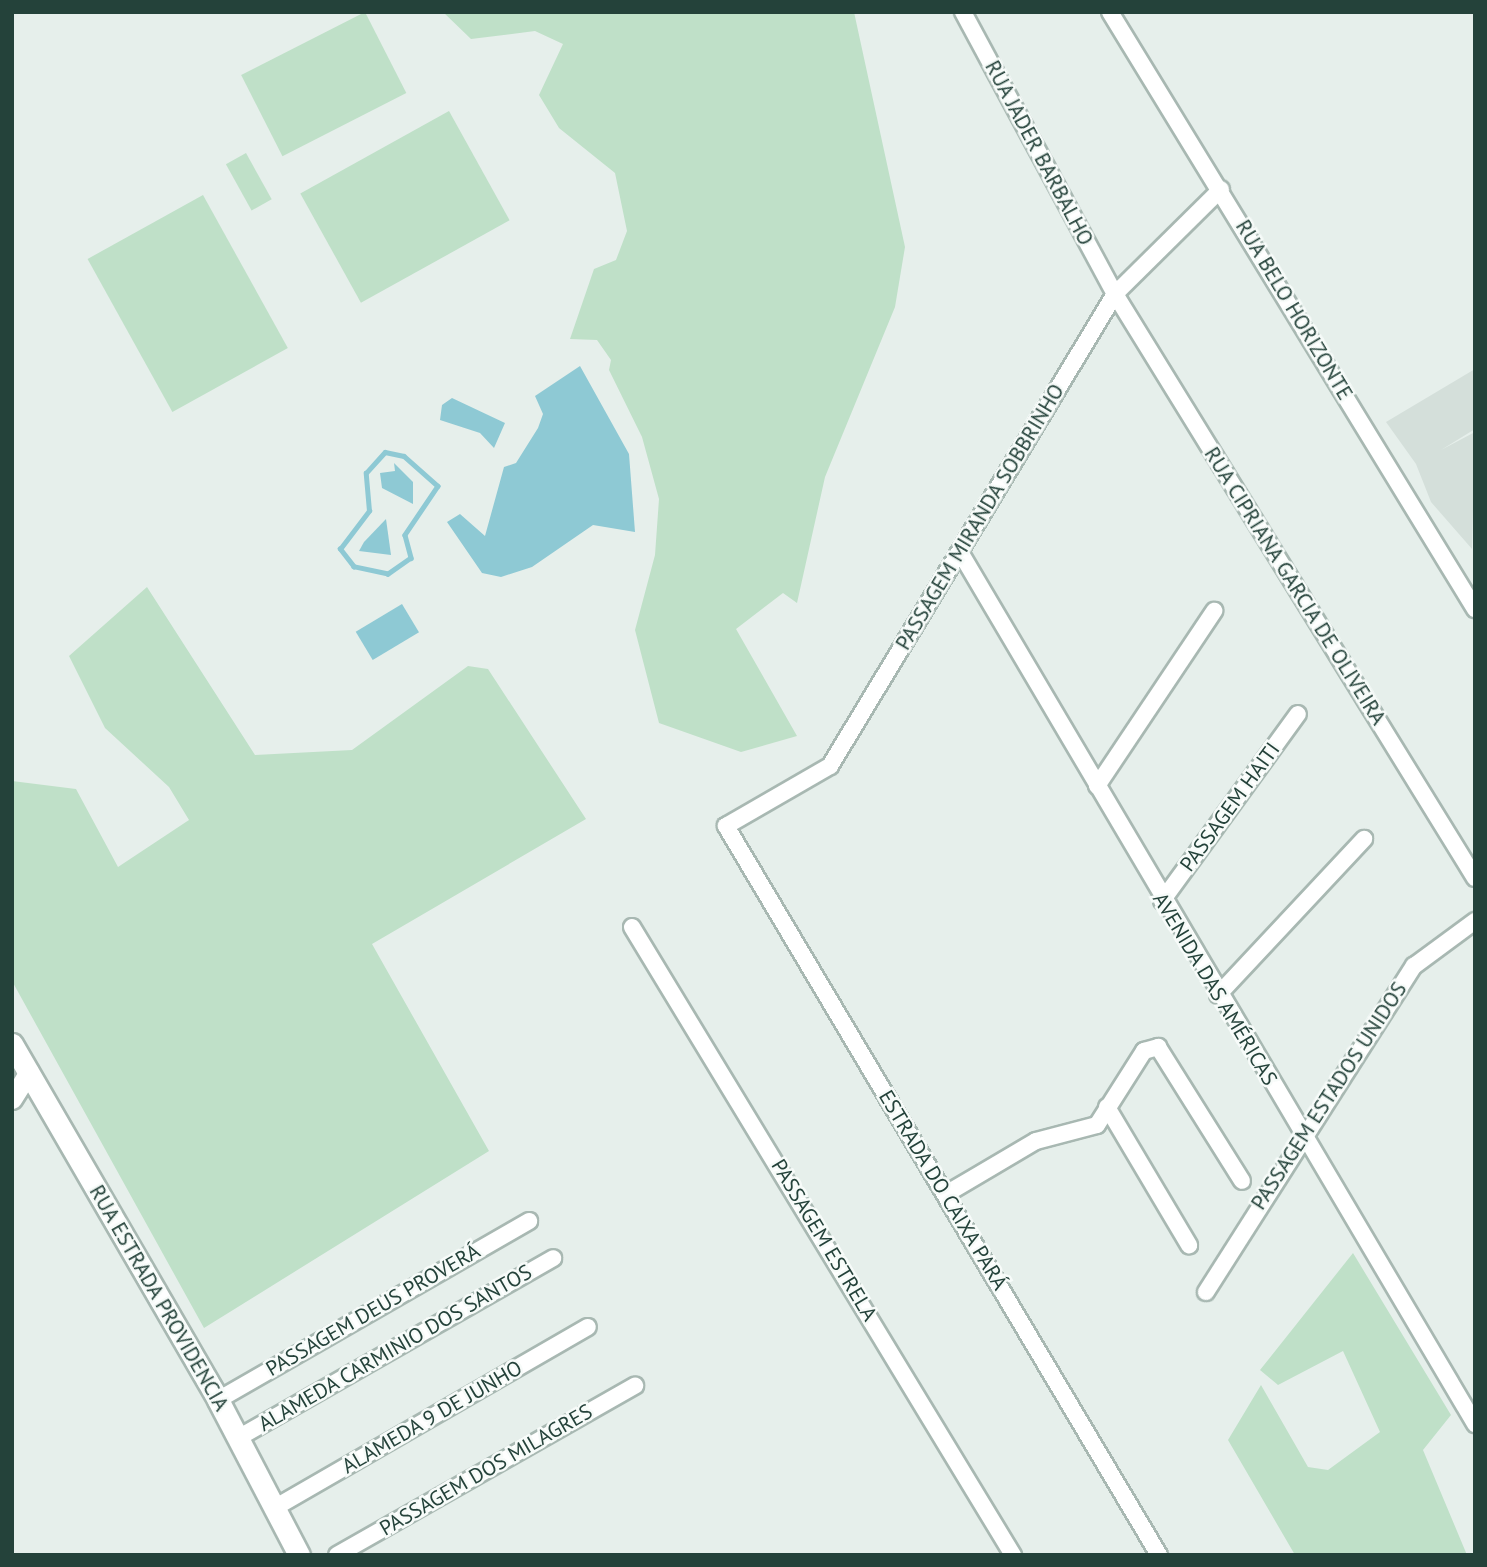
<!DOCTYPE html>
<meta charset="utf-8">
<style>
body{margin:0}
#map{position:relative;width:1487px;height:1567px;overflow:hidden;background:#e6efeb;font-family:"PT Sans",sans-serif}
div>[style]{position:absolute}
.built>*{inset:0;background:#d4dfda}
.green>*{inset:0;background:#bfe0c8;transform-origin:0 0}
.water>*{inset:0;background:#8ec9d4;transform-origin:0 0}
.stream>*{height:4.5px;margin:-2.25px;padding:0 2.25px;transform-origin:2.25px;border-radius:2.25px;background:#8ec9d4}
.roads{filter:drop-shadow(2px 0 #a8b8b2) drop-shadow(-2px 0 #a8b8b2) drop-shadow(0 2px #a8b8b2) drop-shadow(0 -2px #a8b8b2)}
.minor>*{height:16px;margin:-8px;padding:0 8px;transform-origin:8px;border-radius:8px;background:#fff}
.tertiary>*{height:19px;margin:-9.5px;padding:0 9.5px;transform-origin:9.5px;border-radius:9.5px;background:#fff}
.secondary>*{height:21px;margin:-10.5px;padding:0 10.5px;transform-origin:10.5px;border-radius:10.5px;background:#fff}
span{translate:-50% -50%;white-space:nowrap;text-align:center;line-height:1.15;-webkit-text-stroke:5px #f7fbf9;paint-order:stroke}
.street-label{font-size:21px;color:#24423a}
.frame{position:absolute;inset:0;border:14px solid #24423a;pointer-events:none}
</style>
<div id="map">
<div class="built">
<i style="clip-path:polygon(1475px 369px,1475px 429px,1441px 450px,1475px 432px,1472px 549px,1431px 502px,1416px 464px,1386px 422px)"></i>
</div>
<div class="green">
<i style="left:365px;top:12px;width:91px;height:139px;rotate:63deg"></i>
<i style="clip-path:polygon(443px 12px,854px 12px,905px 247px,895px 307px,825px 477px,797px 603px,783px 593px,736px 629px,797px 736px,741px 752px,659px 723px,635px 630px,655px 555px,659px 499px,642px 437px,609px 370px,611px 360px,597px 340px,570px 339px,594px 269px,616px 260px,627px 231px,615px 173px,559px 128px,539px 95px,563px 44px,535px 31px,471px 39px)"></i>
<i style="left:449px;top:111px;width:125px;height:170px;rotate:61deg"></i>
<i style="left:246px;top:153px;width:53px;height:23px;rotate:61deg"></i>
<i style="left:203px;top:195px;width:175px;height:132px;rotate:61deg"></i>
<i style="clip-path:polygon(147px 587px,255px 755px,352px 750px,468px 666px,488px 669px,586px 819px,372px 944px,489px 1151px,204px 1328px,12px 981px,12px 781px,76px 789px,118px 867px,189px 820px,169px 787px,105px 728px,69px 656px)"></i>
<i style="clip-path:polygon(1353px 1253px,1451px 1415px,1423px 1450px,1467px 1555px,1295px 1555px,1228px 1440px,1261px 1385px,1308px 1467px,1328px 1470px,1380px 1432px,1343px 1351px,1278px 1385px,1260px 1370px)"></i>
</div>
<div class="water">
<i style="clip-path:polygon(580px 366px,629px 454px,635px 532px,593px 525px,532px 567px,501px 577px,482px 573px,447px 522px,460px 514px,485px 536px,504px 467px,516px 463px,538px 428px,543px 414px,535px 396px)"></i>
<i style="clip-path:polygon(452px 398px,505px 423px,494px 448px,480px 433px,440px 420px,442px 405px)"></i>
<i style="clip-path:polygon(394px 463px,413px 482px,413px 504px,382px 488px,380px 473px,395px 471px)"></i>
<i style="clip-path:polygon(386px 519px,391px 555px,359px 551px,364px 542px)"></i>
<i style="left:402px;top:604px;width:33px;height:54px;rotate:59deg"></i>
</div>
<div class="stream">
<i style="left:385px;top:452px;width:19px;rotate:12deg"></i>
<i style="left:404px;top:456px;width:45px;rotate:41.4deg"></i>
<i style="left:438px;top:486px;width:59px;rotate:124deg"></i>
<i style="left:405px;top:535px;width:24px;rotate:75deg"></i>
<i style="left:411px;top:558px;width:28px;rotate:145deg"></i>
<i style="left:388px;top:574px;width:35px;rotate:-168deg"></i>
<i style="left:354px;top:567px;width:23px;rotate:-128deg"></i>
<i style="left:340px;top:549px;width:48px;rotate:-52.7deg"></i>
<i style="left:369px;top:511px;width:38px;rotate:-95deg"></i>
<i style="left:366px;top:473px;width:28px;rotate:-48deg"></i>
</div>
<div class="roads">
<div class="minor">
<i style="left:963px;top:12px;width:320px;rotate:61.7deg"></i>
<i style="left:1115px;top:294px;width:686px;rotate:58.35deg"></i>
<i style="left:1110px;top:12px;width:700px;rotate:58.56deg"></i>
<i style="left:960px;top:552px;width:1013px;rotate:59.43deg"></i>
<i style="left:1097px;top:786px;width:211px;rotate:-56.2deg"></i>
<i style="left:1162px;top:901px;width:231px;rotate:-54deg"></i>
<i style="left:632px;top:927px;width:735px;rotate:58.76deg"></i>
<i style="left:1218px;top:995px;width:214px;rotate:-46.9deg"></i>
<i style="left:1107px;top:1107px;width:161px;rotate:59.3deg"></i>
<i style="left:946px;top:1194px;width:104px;rotate:-30.5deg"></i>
<i style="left:1036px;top:1141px;width:63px;rotate:-14.7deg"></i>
<i style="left:1097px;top:1125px;width:88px;rotate:-57.6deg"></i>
<i style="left:1144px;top:1051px;width:15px;rotate:-16deg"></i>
<i style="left:1158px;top:1047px;width:158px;rotate:57.9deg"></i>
<i style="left:1206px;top:1292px;width:387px;rotate:-57.5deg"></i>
<i style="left:1414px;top:966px;width:76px;rotate:-36.4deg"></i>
<i style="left:218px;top:1400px;width:359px;rotate:-29.9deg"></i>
<i style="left:238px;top:1438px;width:363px;rotate:-29.7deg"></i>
<i style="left:276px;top:1507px;width:360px;rotate:-30deg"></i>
<i style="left:337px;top:1555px;width:343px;rotate:-29.6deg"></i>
<i style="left:1159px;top:1555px;width:848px;rotate:-120.71deg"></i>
<i style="left:726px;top:826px;width:120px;rotate:-30deg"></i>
<i style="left:830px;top:766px;width:551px;rotate:-58.88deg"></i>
<i style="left:1115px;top:294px;width:149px;rotate:-44.7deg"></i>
</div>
<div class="tertiary">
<i style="left:12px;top:1099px;width:32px;rotate:-58deg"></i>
</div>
<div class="secondary">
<i style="left:12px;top:1044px;width:411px;rotate:59.9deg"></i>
<i style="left:218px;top:1400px;width:175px;rotate:62.4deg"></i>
</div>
</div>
<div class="street-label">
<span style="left:1039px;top:153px;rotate:62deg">RUA JADER BARBALHO</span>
<span style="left:1294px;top:310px;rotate:59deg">RUA BELO HORIZONTE</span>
<span style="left:980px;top:517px;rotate:-59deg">PASSAGEM MIRANDA SOBBRINHO</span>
<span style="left:1295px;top:586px;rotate:58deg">RUA CIPRIANA GARCIA DE OLIVEIRA</span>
<span style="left:1230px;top:807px;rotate:-54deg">PASSAGEM HAITI</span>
<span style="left:1215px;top:989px;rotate:59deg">AVENIDA DAS AMÉRICAS</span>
<span style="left:1329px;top:1096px;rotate:-57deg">PASSAGEM ESTADOS UNIDOS</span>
<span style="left:943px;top:1190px;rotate:59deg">ESTRADA DO CAIXA PARÁ</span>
<span style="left:824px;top:1240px;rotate:59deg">PASSAGEM ESTRELA</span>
<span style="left:159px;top:1298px;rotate:60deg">RUA ESTRADA PROVIDENCIA</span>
<span style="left:373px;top:1310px;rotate:-30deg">PASSAGEM DEUS PROVERÁ</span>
<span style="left:395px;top:1348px;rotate:-30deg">ALAMEDA CARMINIO DOS SANTOS</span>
<span style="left:432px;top:1417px;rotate:-30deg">ALAMEDA 9 DE JUNHO</span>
<span style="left:486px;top:1470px;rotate:-30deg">PASSAGEM DOS MILAGRES</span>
</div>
<div class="frame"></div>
</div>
